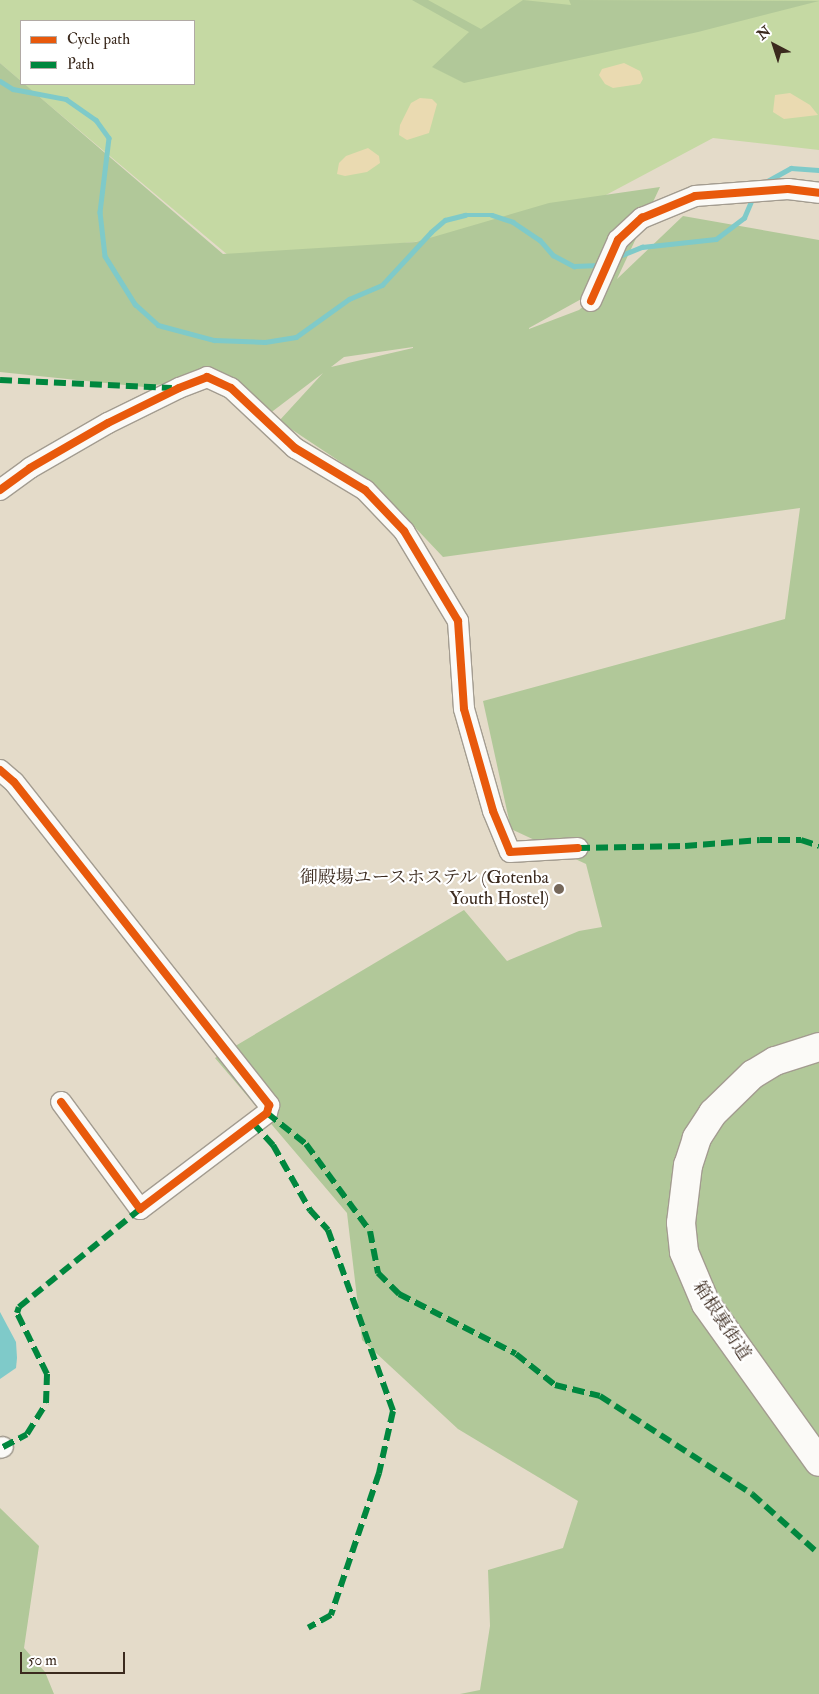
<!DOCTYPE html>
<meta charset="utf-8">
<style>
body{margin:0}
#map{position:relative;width:819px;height:1694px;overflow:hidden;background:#e4dbc9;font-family:"IM FELL Double Pica","Noto Serif JP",serif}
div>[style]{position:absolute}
.green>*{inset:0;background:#c5d9a3}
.forest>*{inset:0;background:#b1c899}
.sand>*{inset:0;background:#eadab1}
.water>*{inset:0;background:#7fcac9}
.stream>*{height:4.5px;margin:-2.25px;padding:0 2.25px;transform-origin:2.25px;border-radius:2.25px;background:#7fcac9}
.roads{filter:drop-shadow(1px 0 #a39c90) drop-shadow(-1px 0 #a39c90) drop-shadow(0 1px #a39c90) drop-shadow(0 -1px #a39c90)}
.minor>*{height:20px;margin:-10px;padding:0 10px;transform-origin:10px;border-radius:10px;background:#fbfaf7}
.highway>*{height:28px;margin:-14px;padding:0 14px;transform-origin:14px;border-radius:14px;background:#fbfaf7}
.quiet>*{height:6px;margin-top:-3px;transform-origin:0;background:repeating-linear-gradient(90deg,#00873e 0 12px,transparent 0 18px)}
.cycleway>*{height:8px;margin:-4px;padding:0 4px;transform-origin:4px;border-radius:4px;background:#e8590c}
.dots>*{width:14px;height:14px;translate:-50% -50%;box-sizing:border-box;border:2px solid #fff;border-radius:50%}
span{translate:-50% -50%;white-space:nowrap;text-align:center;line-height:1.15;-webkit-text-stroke:4.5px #fff;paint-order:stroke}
.poi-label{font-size:18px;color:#3b2a1e}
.right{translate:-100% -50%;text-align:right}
.street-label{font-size:18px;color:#3b2a1e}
.legend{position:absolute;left:20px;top:20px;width:175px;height:65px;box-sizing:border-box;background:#fff;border:1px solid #b1aaa5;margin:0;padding:6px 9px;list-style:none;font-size:15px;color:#3b2a1e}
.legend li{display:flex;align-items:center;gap:10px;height:25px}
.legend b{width:25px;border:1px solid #b1aaa5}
.north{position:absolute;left:749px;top:20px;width:50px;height:50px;-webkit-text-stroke:4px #fff;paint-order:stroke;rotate:320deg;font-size:14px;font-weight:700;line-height:20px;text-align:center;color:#3b2a1e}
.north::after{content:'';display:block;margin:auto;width:18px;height:22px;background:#3b2a1e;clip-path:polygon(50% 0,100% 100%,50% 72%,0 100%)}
.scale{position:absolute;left:20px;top:1652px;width:105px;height:22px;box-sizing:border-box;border:2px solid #3b2a1e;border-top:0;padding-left:6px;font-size:15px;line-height:18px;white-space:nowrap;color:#3b2a1e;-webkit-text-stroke:4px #fff;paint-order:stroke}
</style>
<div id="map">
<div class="green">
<i style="clip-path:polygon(0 0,819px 0,819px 150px,713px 138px,544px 228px,235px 261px,24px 84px,194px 84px,194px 21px,21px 21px,21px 81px,0 63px)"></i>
</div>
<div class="forest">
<i style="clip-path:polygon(412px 0,428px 0,481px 29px,523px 0,571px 5px,569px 0,819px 1px,698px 32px,464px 83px,432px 67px,469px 32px)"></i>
<i style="clip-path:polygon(evenodd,0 63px,223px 254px,416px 242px,549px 203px,660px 187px,617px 279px,683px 216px,819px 240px,819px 1694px,460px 1694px,480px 1690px,490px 1626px,488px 1570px,563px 1548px,578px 1501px,458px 1429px,362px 1340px,347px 1213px,215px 1058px,464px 910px,507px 961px,579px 931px,602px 927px,586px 864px,511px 829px,483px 701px,785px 619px,800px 508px,443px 557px,375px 485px,279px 421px,323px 373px,269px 414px,207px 377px,144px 387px,0 372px,0 63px,612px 282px,579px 310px,529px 329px,529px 328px,612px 282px,0 63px,413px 347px,413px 348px,331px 367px,344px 357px,413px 347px)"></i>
<i style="clip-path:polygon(0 1508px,39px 1546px,24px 1648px,45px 1672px,54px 1694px,0 1694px)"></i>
</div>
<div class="sand">
<i style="clip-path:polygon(624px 63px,640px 71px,643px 79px,640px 84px,613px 88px,605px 84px,599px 75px,602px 69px)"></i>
<i style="clip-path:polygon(790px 93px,810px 105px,818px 115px,784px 119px,773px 112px,775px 95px)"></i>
<i style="clip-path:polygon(420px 98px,432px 99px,437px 104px,429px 133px,407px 140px,399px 135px,400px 125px,411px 103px)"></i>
<i style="clip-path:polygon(368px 148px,379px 156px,380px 163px,367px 172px,345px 176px,337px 174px,339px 163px,346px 156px)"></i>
</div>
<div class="water">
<i style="clip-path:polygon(0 1312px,16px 1342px,17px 1358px,16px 1368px,0 1379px)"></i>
</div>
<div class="stream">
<i style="left:0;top:81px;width:15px;rotate:32deg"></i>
<i style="left:13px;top:89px;width:54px;rotate:10.7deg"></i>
<i style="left:66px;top:99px;width:37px;rotate:35deg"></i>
<i style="left:96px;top:120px;width:22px;rotate:54deg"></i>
<i style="left:109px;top:138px;width:75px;rotate:96.9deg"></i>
<i style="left:100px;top:212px;width:44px;rotate:83.5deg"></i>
<i style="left:105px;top:256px;width:57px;rotate:58deg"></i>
<i style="left:135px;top:304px;width:31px;rotate:42deg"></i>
<i style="left:158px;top:325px;width:58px;rotate:15deg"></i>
<i style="left:214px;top:340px;width:51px;rotate:2.2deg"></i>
<i style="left:265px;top:342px;width:31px;rotate:-9deg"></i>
<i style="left:296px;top:337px;width:65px;rotate:-35.6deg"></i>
<i style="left:349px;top:299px;width:36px;rotate:-23deg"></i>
<i style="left:382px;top:285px;width:72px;rotate:-47.2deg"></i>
<i style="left:431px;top:232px;width:18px;rotate:-41deg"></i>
<i style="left:445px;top:220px;width:21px;rotate:-14deg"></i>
<i style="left:465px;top:215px;width:27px"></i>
<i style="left:492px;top:215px;width:22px;rotate:18deg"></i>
<i style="left:513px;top:222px;width:32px;rotate:34deg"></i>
<i style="left:540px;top:240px;width:20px;rotate:49deg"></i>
<i style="left:553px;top:255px;width:24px;rotate:28deg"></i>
<i style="left:574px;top:266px;width:25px;rotate:-2deg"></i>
<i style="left:762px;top:184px;width:33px;rotate:-29deg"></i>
<i style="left:791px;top:168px;width:28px;rotate:4deg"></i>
<i style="left:617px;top:257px;width:27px;rotate:-22deg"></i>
<i style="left:642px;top:247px;width:74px;rotate:-6.2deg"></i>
<i style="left:716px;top:239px;width:35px;rotate:-37deg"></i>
<i style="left:744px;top:218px;width:21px;rotate:-67deg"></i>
</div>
<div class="roads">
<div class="minor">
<i style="left:591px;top:301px;width:67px;rotate:-66.1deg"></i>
<i style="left:618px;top:240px;width:33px;rotate:-43deg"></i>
<i style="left:642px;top:218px;width:57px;rotate:-22.5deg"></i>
<i style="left:695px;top:196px;width:93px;rotate:-4.3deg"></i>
<i style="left:788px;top:189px;width:31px;rotate:7deg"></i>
<i style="left:0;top:490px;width:37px;rotate:-36deg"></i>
<i style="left:30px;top:468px;width:90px;rotate:-30deg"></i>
<i style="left:108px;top:423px;width:79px;rotate:-26.2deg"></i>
<i style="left:179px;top:388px;width:30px;rotate:-21deg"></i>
<i style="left:207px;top:377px;width:26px;rotate:25deg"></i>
<i style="left:231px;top:388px;width:88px;rotate:43.2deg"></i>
<i style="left:295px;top:448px;width:82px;rotate:31deg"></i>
<i style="left:365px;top:490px;width:57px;rotate:46.4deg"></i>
<i style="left:404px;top:531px;width:105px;rotate:59deg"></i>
<i style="left:458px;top:621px;width:88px;rotate:86.1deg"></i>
<i style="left:464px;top:709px;width:106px;rotate:74.1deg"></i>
<i style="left:493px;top:811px;width:44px;rotate:67.5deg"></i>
<i style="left:510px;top:852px;width:68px;rotate:-3.4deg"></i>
<i style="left:0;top:770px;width:18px;rotate:41deg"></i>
<i style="left:14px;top:782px;width:412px;rotate:51.7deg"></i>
<i style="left:269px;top:1105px;width:8px;rotate:104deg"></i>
<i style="left:267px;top:1113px;width:159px;rotate:142.9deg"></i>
<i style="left:140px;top:1209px;width:133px;rotate:-126.4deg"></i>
<i style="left:0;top:1448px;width:3px;rotate:-18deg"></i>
</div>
<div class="highway">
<i style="left:819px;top:1047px;width:46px;rotate:162.3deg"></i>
<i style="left:775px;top:1061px;width:26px;rotate:149deg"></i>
<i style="left:753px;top:1074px;width:56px;rotate:135.7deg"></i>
<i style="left:713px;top:1113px;width:30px;rotate:123deg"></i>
<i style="left:697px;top:1138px;width:28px;rotate:108deg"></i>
<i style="left:688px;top:1165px;width:58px;rotate:96.9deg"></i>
<i style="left:681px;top:1223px;width:29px;rotate:84deg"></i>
<i style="left:684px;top:1252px;width:56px;rotate:67.1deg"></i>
<i style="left:706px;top:1304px;width:194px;rotate:54.4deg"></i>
</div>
</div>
<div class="quiet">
<i style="left:0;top:380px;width:172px;rotate:2.7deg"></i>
<i style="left:578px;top:848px;width:107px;rotate:-1.1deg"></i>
<i style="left:685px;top:846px;width:75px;rotate:-4.6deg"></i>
<i style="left:760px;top:840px;width:41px"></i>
<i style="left:801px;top:840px;width:19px;rotate:18deg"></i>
<i style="left:267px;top:1113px;width:50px;rotate:38.5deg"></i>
<i style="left:306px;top:1144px;width:108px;rotate:53.7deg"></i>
<i style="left:370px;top:1231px;width:43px;rotate:79.2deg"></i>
<i style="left:378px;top:1273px;width:30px;rotate:45deg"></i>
<i style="left:399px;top:1294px;width:131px;rotate:27.1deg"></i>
<i style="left:516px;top:1354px;width:50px;rotate:38.5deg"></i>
<i style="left:555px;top:1385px;width:46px;rotate:13.7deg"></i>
<i style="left:600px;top:1396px;width:181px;rotate:32.8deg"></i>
<i style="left:752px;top:1494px;width:90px;rotate:41.8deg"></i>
<i style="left:253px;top:1123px;width:30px;rotate:48deg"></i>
<i style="left:273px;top:1145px;width:75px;rotate:60.4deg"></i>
<i style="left:310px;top:1210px;width:27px;rotate:48deg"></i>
<i style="left:328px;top:1230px;width:192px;rotate:70.2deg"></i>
<i style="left:393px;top:1411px;width:64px;rotate:102.7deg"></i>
<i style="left:379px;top:1473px;width:150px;rotate:108.7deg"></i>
<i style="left:331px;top:1615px;width:26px;rotate:151deg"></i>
<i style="left:3px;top:1447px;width:27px;rotate:-28deg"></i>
<i style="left:27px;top:1434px;width:36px;rotate:-58deg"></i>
<i style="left:46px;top:1403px;width:29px;rotate:-88deg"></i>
<i style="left:47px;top:1374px;width:68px;rotate:-116.2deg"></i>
<i style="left:17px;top:1313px;width:6px;rotate:-72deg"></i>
<i style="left:19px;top:1307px;width:156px;rotate:-39deg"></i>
</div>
<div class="cycleway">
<i style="left:591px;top:301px;width:67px;rotate:-66.1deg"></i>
<i style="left:618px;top:240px;width:33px;rotate:-43deg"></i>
<i style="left:642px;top:218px;width:57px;rotate:-22.5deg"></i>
<i style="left:695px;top:196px;width:93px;rotate:-4.3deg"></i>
<i style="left:788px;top:189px;width:31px;rotate:7deg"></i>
<i style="left:0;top:490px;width:37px;rotate:-36deg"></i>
<i style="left:30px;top:468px;width:90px;rotate:-30deg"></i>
<i style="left:108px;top:423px;width:79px;rotate:-26.2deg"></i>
<i style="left:179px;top:388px;width:30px;rotate:-21deg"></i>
<i style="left:207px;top:377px;width:26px;rotate:25deg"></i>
<i style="left:231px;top:388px;width:88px;rotate:43.2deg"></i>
<i style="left:295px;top:448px;width:82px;rotate:31deg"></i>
<i style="left:365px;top:490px;width:57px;rotate:46.4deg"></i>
<i style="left:404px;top:531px;width:105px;rotate:59deg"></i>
<i style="left:458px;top:621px;width:88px;rotate:86.1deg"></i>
<i style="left:464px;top:709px;width:106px;rotate:74.1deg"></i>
<i style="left:493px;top:811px;width:44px;rotate:67.5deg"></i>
<i style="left:510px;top:852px;width:68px;rotate:-3.4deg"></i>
<i style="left:0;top:770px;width:18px;rotate:41deg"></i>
<i style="left:14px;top:782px;width:412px;rotate:51.7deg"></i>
<i style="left:269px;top:1105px;width:8px;rotate:104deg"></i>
<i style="left:267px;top:1113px;width:159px;rotate:142.9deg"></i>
<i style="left:140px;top:1209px;width:133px;rotate:-126.4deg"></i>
</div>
<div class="dots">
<i style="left:559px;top:889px;background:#76685a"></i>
</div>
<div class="poi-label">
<span class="right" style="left:549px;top:889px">御殿場ユースホステル (Gotenba<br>Youth Hostel)</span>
</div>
<div class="street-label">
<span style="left:721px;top:1321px;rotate:57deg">箱根裏街道</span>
</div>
<ul class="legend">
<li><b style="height:6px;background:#e8590c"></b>Cycle path</li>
<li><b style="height:6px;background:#00873e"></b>Path</li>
</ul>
<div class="north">N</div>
<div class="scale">50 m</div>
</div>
